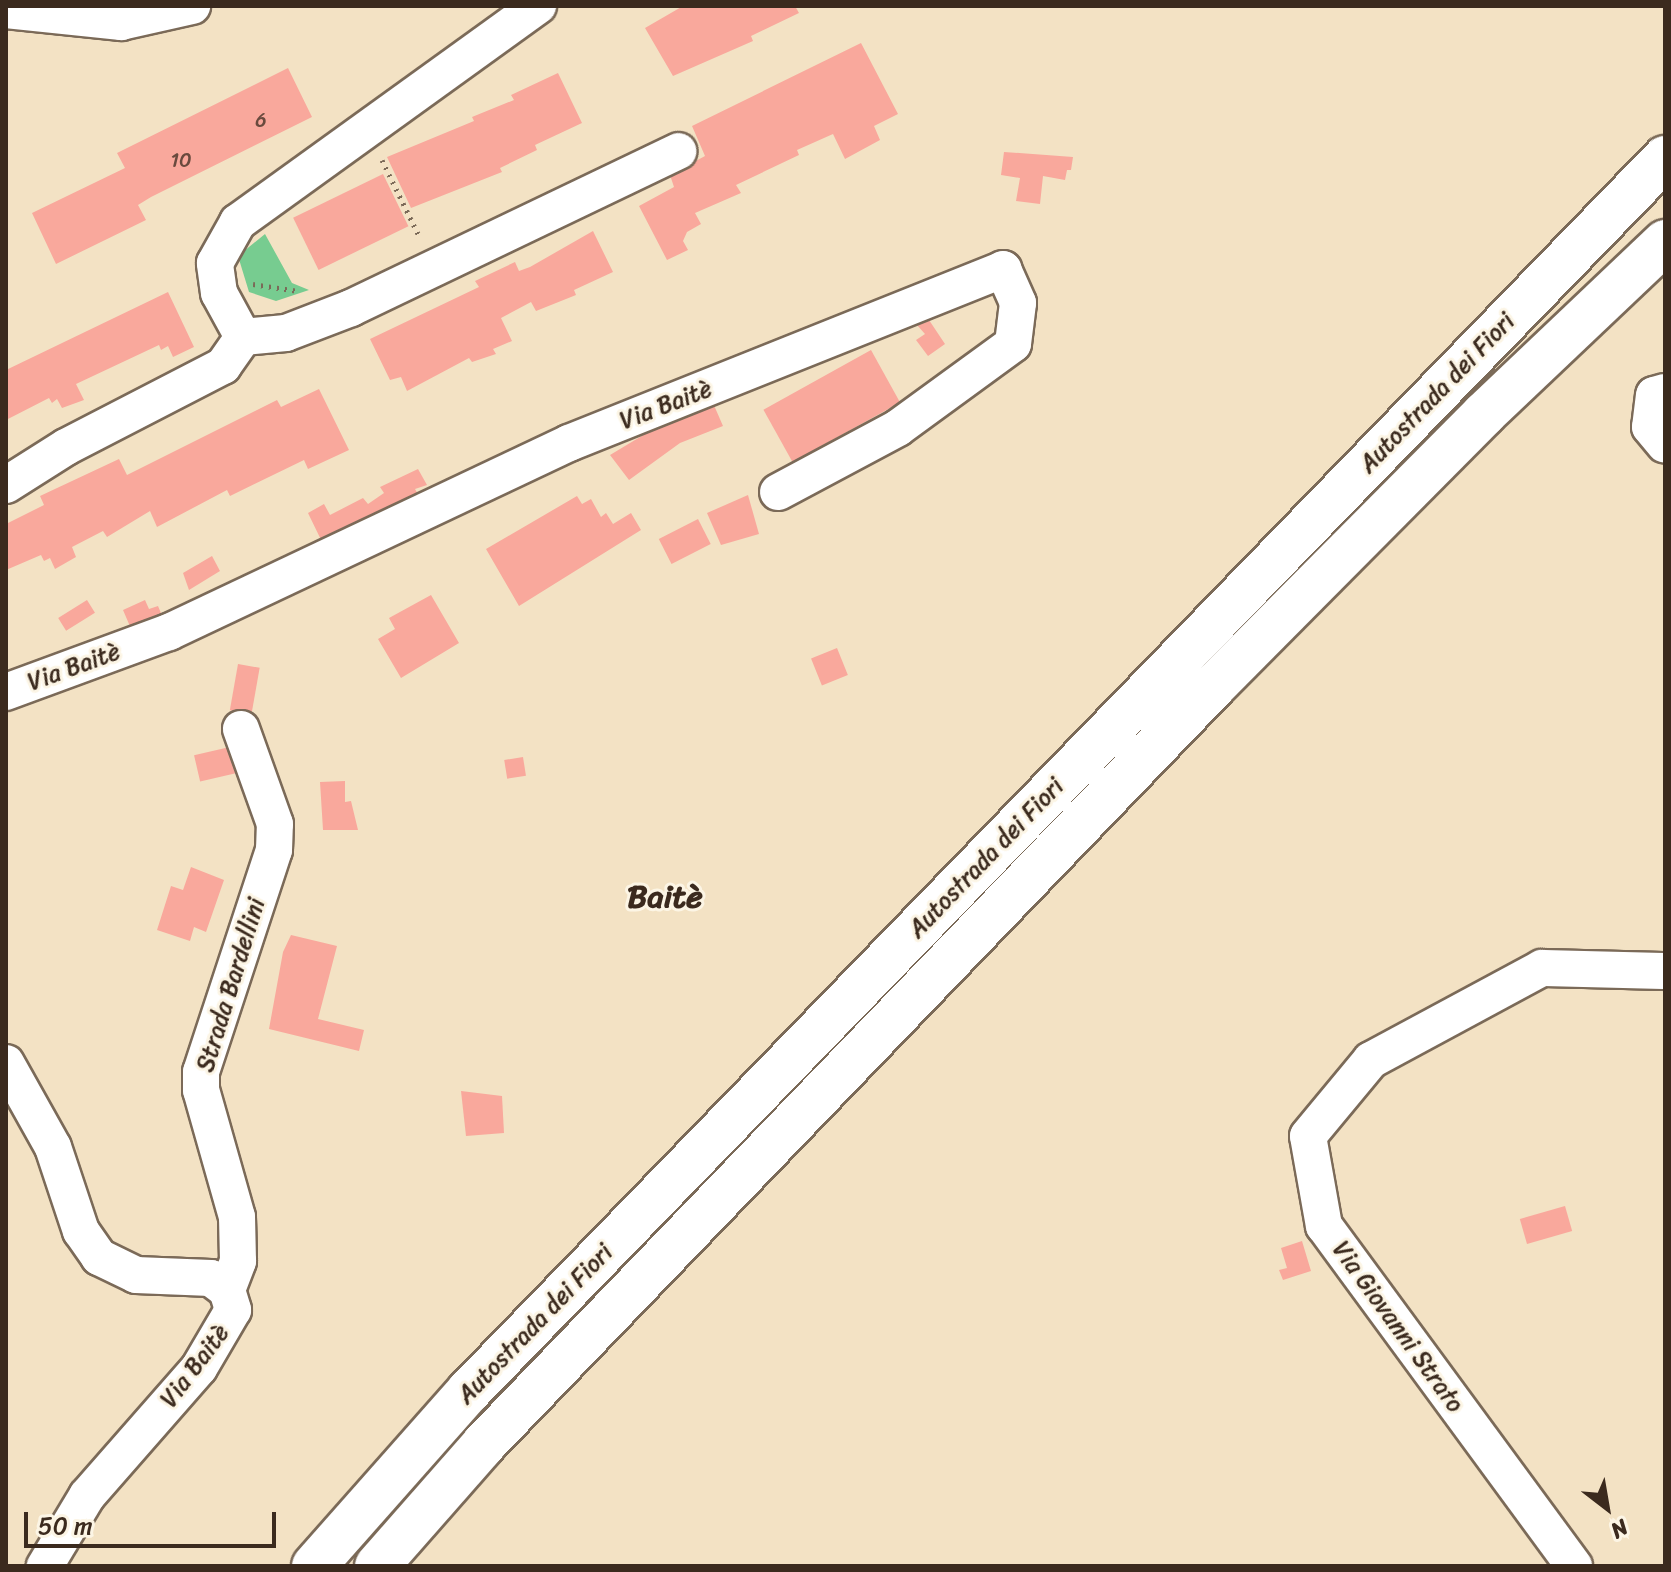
<!DOCTYPE html>
<meta charset="utf-8">
<style>
body{margin:0}
#map{position:relative;width:1671px;height:1572px;overflow:hidden;background:#f3e2c4;font-family:Sriracha,sans-serif}
div>[style]{position:absolute}
.green>*{inset:0;background:#77cc90}
.building>*{inset:0;background:#f9a89c;transform-origin:0 0}
.path>*{height:5px;margin-top:-2.5px;transform-origin:0;background:repeating-linear-gradient(90deg,#7b6a58 0 2px,transparent 0 8px)}
.roads{filter:drop-shadow(2px 0 #7b6a58) drop-shadow(-2px 0 #7b6a58) drop-shadow(0 2px #7b6a58) drop-shadow(0 -2px #7b6a58)}
.minor>*{height:36px;margin:-18px;padding:0 18px;transform-origin:18px;border-radius:18px;background:#fff}
.highway>*{height:44px;margin:-22px;padding:0 22px;transform-origin:22px;border-radius:22px;background:#fff}
span{translate:-50% -50%;white-space:nowrap;text-align:center;line-height:1.15;-webkit-text-stroke:6px #fcf5e5;paint-order:stroke}
.number-label{font-size:20px;color:#6a4a3e}
.number-label span{-webkit-text-stroke-width:0}
.street-label{font-size:24px;color:#3b2a1e}
.district-label{font-size:32px;color:#3b2a1e;font-weight:700}
.frame{position:absolute;inset:0;border:8px solid #3b2a1e;pointer-events:none}
.north{position:absolute;left:1567px;top:1468px;width:80px;height:80px;-webkit-text-stroke:6px #fcf5e5;paint-order:stroke;rotate:149deg;font-size:22px;font-weight:700;line-height:32px;text-align:center;color:#3b2a1e}
.north::after{content:'';display:block;margin:auto;width:28px;height:36px;background:#3b2a1e;clip-path:polygon(50% 0,100% 100%,50% 72%,0 100%)}
.scale{position:absolute;left:24px;top:1512px;width:252px;height:36px;box-sizing:border-box;border:4px solid #3b2a1e;border-top:0;padding-left:10px;font-size:24px;line-height:28px;white-space:nowrap;color:#3b2a1e;-webkit-text-stroke:6px #fcf5e5;paint-order:stroke}
</style>
<div id="map">
<div class="green">
<i style="clip-path:polygon(265px 234px,292px 283px,309px 290px,276px 301px,249px 292px,238px 256px)"></i>
</div>
<div class="building">
<i style="clip-path:polygon(683px 6px,795px 6px,799px 13px,751px 36px,753px 41px,673px 76px,645px 28px)"></i>
<i style="clip-path:polygon(861px 43px,898px 114px,874px 126px,880px 140px,845px 159px,833px 134px,797px 150px,799px 155px,736px 185px,741px 193px,695px 213px,701px 224px,687px 232px,683px 241px,688px 250px,667px 260px,639px 206px,674px 187px,670px 175px,705px 156px,692px 126px)"></i>
<i style="clip-path:polygon(288px 68px,312px 117px,151px 197px,138px 205px,146px 220px,56px 264px,32px 213px,125px 168px,117px 153px)"></i>
<i style="clip-path:polygon(558px 73px,582px 123px,535px 145px,537px 150px,500px 168px,502px 172px,411px 208px,387px 157px,474px 121px,472px 117px,514px 100px,511px 95px)"></i>
<i style="clip-path:polygon(1004px 152px,1073px 157px,1071px 170px,1067px 170px,1065px 180px,1043px 176px,1040px 204px,1016px 201px,1020px 178px,1001px 175px)"></i>
<i style="left:383px;top:174px;width:58px;height:100px;rotate:64deg"></i>
<i style="clip-path:polygon(593px 231px,613px 272px,574px 290px,576px 295px,536px 311px,531px 302px,501px 318px,512px 341px,493px 349px,496px 354px,472px 362px,469px 358px,407px 391px,401px 377px,390px 380px,370px 339px,479px 287px,475px 281px,515px 262px,519px 271px,530px 267px)"></i>
<i style="clip-path:polygon(168px 292px,194px 347px,173px 357px,168px 346px,161px 350px,159px 345px,76px 384px,84px 400px,62px 408px,57px 399px,52px 403px,49px 398px,6px 420px,6px 370px)"></i>
<i style="clip-path:polygon(927px 317px,945px 344px,928px 356px,916px 340px,925px 334px,917px 325px)"></i>
<i style="left:871px;top:350px;width:60px;height:123px;rotate:61deg"></i>
<i style="clip-path:polygon(319px 389px,349px 450px,308px 469px,304px 460px,230px 496px,227px 490px,157px 527px,150px 511px,107px 537px,103px 531px,72px 547px,76px 557px,55px 569px,50px 558px,44px 561px,41px 555px,6px 570px,6px 524px,44px 505px,40px 496px,119px 459px,127px 475px,277px 400px,281px 407px)"></i>
<i style="clip-path:polygon(713px 403px,723px 426px,680px 443px,629px 480px,610px 455px,665px 422px)"></i>
<i style="clip-path:polygon(418px 469px,427px 485px,415px 489px,419px 496px,371px 516px,324px 546px,308px 513px,324px 504px,330px 515px,363px 498px,368px 504px,384px 493px,380px 487px)"></i>
<i style="clip-path:polygon(748px 495px,759px 534px,721px 545px,707px 513px)"></i>
<i style="clip-path:polygon(577px 496px,582px 504px,591px 499px,601px 517px,606px 513px,613px 524px,631px 513px,641px 530px,519px 606px,486px 549px)"></i>
<i style="left:698px;top:519px;width:28px;height:44px;rotate:63deg"></i>
<i style="clip-path:polygon(212px 556px,220px 571px,189px 590px,183px 573px)"></i>
<i style="clip-path:polygon(431px 595px,459px 643px,401px 678px,378px 639px,395px 629px,389px 618px)"></i>
<i style="left:87px;top:600px;width:15px;height:34px;rotate:58deg"></i>
<i style="clip-path:polygon(145px 600px,149px 609px,158px 606px,163px 618px,132px 631px,123px 610px)"></i>
<i style="left:837px;top:648px;width:29px;height:28px;rotate:68deg"></i>
<i style="left:238px;top:664px;width:22px;height:47px;rotate:10deg"></i>
<i style="left:234px;top:746px;width:27px;height:41px;rotate:77deg"></i>
<i style="left:523px;top:757px;width:19px;height:19px;rotate:81deg"></i>
<i style="clip-path:polygon(345px 781px,345px 802px,351px 801px,358px 830px,323px 830px,320px 782px)"></i>
<i style="clip-path:polygon(191px 867px,224px 880px,206px 932px,194px 927px,190px 941px,157px 930px,171px 886px,183px 890px)"></i>
<i style="clip-path:polygon(291px 935px,337px 946px,318px 1019px,364px 1030px,359px 1051px,269px 1029px,283px 952px)"></i>
<i style="clip-path:polygon(461px 1091px,502px 1096px,504px 1133px,466px 1136px)"></i>
<i style="left:1565px;top:1206px;width:26px;height:47px;rotate:74deg"></i>
<i style="clip-path:polygon(1302px 1241px,1311px 1271px,1283px 1280px,1279px 1270px,1287px 1268px,1281px 1248px)"></i>
</div>
<div class="path">
<i style="left:382px;top:160px;width:87px;rotate:64deg"></i>
<i style="left:253px;top:284px;width:46px;rotate:8.8deg"></i>
</div>
<div class="roads">
<div class="minor">
<i style="left:6px;top:10px;width:116px;rotate:6deg"></i>
<i style="left:121px;top:22px;width:73px;rotate:-12.7deg"></i>
<i style="left:243px;top:337px;width:43px;rotate:-5.3deg"></i>
<i style="left:286px;top:333px;width:70px;rotate:-21deg"></i>
<i style="left:351px;top:308px;width:363px;rotate:-25.6deg"></i>
<i style="left:1665px;top:392px;width:11px;rotate:165deg"></i>
<i style="left:1654px;top:395px;width:32px;rotate:97deg"></i>
<i style="left:1650px;top:427px;width:23px;rotate:50deg"></i>
<i style="left:6px;top:485px;width:71px;rotate:-32.3deg"></i>
<i style="left:66px;top:447px;width:177px;rotate:-27.3deg"></i>
<i style="left:223px;top:366px;width:35px;rotate:-55deg"></i>
<i style="left:243px;top:337px;width:50px;rotate:-118.6deg"></i>
<i style="left:219px;top:293px;width:30px;rotate:-98deg"></i>
<i style="left:215px;top:263px;width:47px;rotate:-60.7deg"></i>
<i style="left:238px;top:222px;width:370px;rotate:-35.8deg"></i>
<i style="left:6px;top:692px;width:174px;rotate:-20.2deg"></i>
<i style="left:169px;top:632px;width:442px;rotate:-25.3deg"></i>
<i style="left:569px;top:443px;width:468px;rotate:-21.8deg"></i>
<i style="left:1003px;top:269px;width:37px;rotate:66deg"></i>
<i style="left:1018px;top:303px;width:41px;rotate:97deg"></i>
<i style="left:1013px;top:344px;width:142px;rotate:143.9deg"></i>
<i style="left:898px;top:428px;width:136px;rotate:151.9deg"></i>
<i style="left:6px;top:1063px;width:96px;rotate:60.8deg"></i>
<i style="left:53px;top:1147px;width:89px;rotate:71.6deg"></i>
<i style="left:81px;top:1231px;width:32px;rotate:55deg"></i>
<i style="left:99px;top:1257px;width:41px;rotate:25.9deg"></i>
<i style="left:136px;top:1275px;width:75px;rotate:2.3deg"></i>
<i style="left:211px;top:1278px;width:20px;rotate:37deg"></i>
<i style="left:227px;top:1290px;width:21px;rotate:73deg"></i>
<i style="left:233px;top:1310px;width:67px;rotate:120.4deg"></i>
<i style="left:199px;top:1368px;width:170px;rotate:131.2deg"></i>
<i style="left:87px;top:1496px;width:82px;rotate:121deg"></i>
<i style="left:227px;top:1290px;width:31px;rotate:-69deg"></i>
<i style="left:238px;top:1261px;width:44px;rotate:-91.3deg"></i>
<i style="left:237px;top:1217px;width:132px;rotate:-105.8deg"></i>
<i style="left:201px;top:1090px;width:18px;rotate:-90deg"></i>
<i style="left:201px;top:1072px;width:234px;rotate:-71.8deg"></i>
<i style="left:274px;top:850px;width:26px;rotate:-88deg"></i>
<i style="left:275px;top:824px;width:101px;rotate:-109.7deg"></i>
<i style="left:1574px;top:1566px;width:422px;rotate:-126.3deg"></i>
<i style="left:1324px;top:1226px;width:91px;rotate:-100.1deg"></i>
<i style="left:1308px;top:1136px;width:99px;rotate:-50.3deg"></i>
<i style="left:1371px;top:1060px;width:194px;rotate:-28.3deg"></i>
<i style="left:1542px;top:968px;width:123px;rotate:1.4deg"></i>
</div>
<div class="highway">
<i style="left:314px;top:1566px;width:234px;rotate:-48.5deg"></i>
<i style="left:469px;top:1391px;width:1718px;rotate:-45.87deg"></i>
<i style="left:377px;top:1566px;width:162px;rotate:-48.7deg"></i>
<i style="left:484px;top:1444px;width:1055px;rotate:-46.08deg"></i>
<i style="left:1216px;top:684px;width:380px;rotate:-45.2deg"></i>
<i style="left:1484px;top:414px;width:250px;rotate:-43.5deg"></i>
</div>
</div>
<div class="number-label">
<span style="left:261px;top:120px">6</span>
<span style="left:181px;top:160px">10</span>
</div>
<div class="street-label">
<span style="left:1437px;top:393px;rotate:-46deg">Autostrada dei Fiori</span>
<span style="left:666px;top:405px;rotate:-21deg">Via Baitè</span>
<span style="left:74px;top:667px;rotate:-20deg">Via Baitè</span>
<span style="left:986px;top:858px;rotate:-46deg">Autostrada dei Fiori</span>
<span style="left:231px;top:985px;rotate:-73deg">Strada Bardellini</span>
<span style="left:535px;top:1324px;rotate:-46deg">Autostrada dei Fiori</span>
<span style="left:1398px;top:1327px;rotate:54deg">Via Giovanni Strato</span>
<span style="left:195px;top:1366px;rotate:-53deg">Via Baitè</span>
</div>
<div class="district-label">
<span style="left:665px;top:897px">Baitè</span>
</div>
<div class="frame"></div>
<div class="north">N</div>
<div class="scale">50 m</div>
</div>
